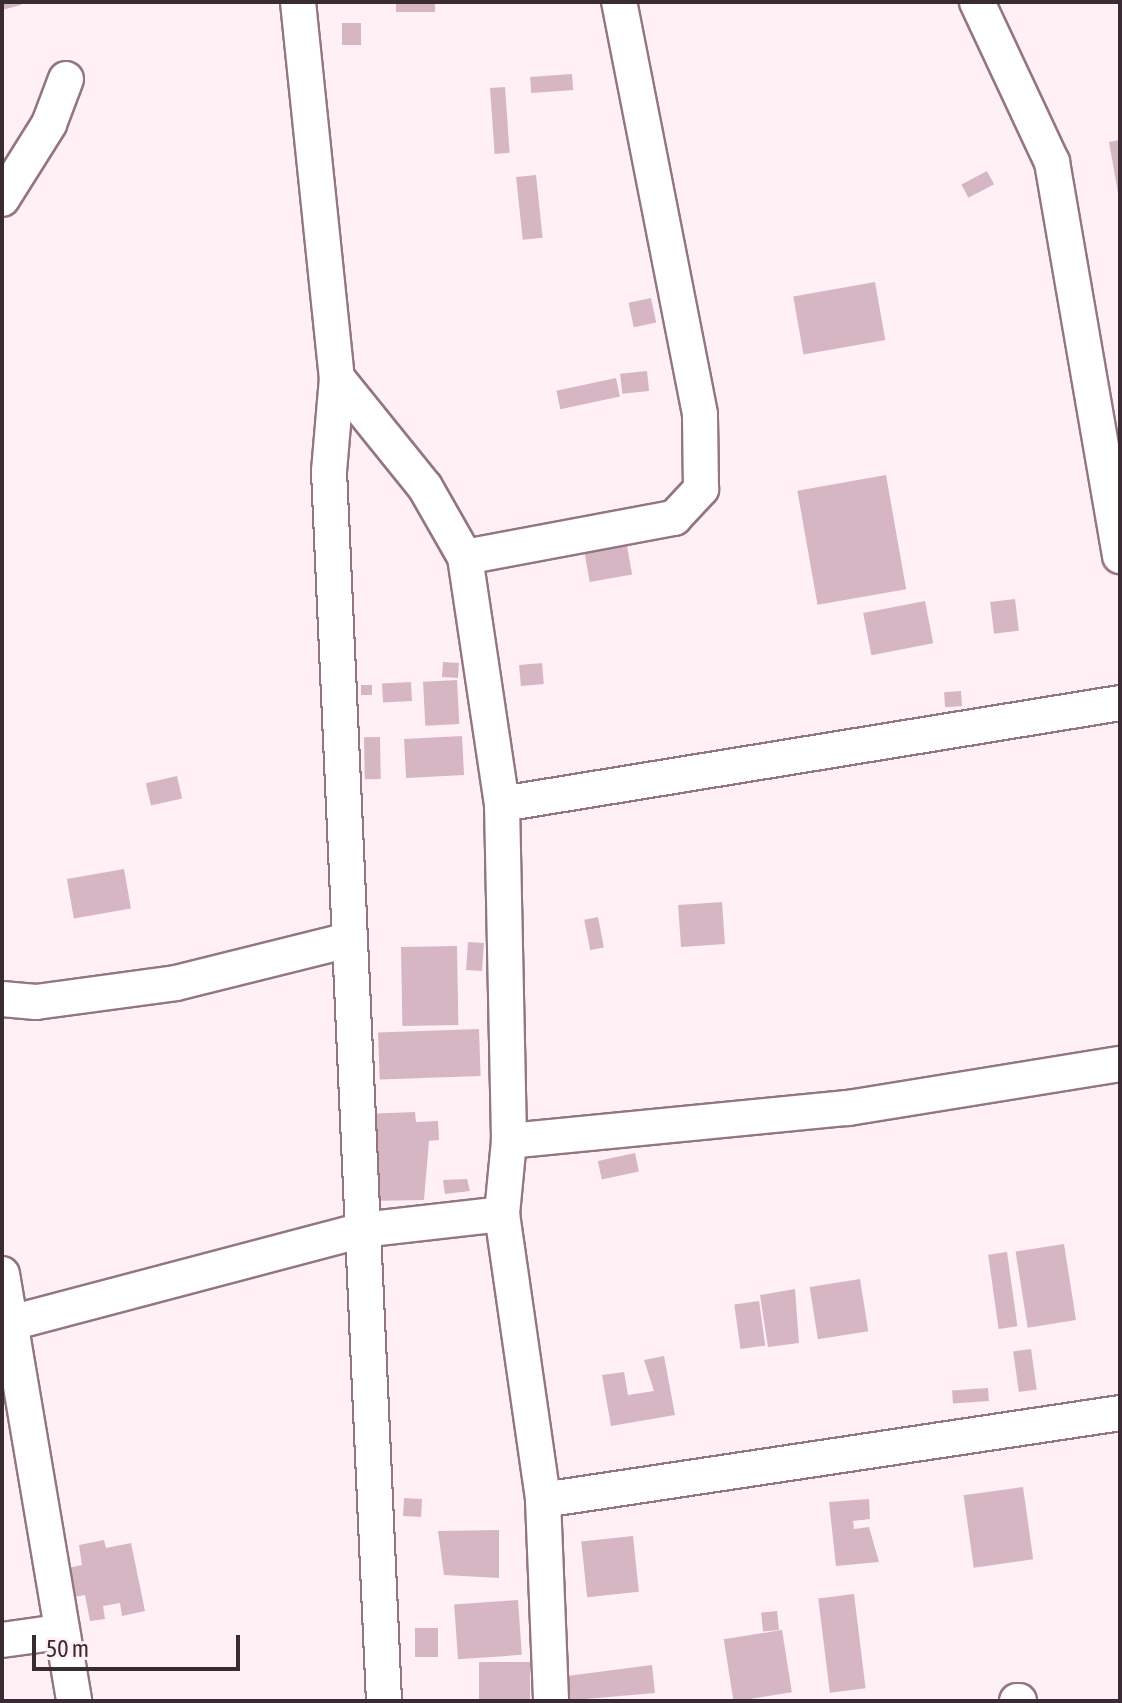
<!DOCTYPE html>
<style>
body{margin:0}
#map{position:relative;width:1122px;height:1703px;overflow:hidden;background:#fef0f5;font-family:"Asap Condensed",sans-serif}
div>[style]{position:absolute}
.building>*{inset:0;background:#d7b6c4;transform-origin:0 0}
.roads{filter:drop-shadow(2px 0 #947683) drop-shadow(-2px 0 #947683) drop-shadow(0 2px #947683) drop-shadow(0 -2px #947683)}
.street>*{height:34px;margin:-17px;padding:0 17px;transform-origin:17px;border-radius:17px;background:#fff}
span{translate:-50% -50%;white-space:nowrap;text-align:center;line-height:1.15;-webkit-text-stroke:6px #fef0f5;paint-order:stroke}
.frame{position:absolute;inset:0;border:4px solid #382b31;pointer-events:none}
.scale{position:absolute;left:32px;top:1635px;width:208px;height:36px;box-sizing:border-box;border:4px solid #382b31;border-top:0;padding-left:10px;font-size:24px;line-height:28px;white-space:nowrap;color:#382b31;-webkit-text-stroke:6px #fef0f5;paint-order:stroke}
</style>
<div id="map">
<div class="building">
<i style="clip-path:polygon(2px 2px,20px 2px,21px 5px,2px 10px)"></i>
<i style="left:396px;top:2px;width:39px;height:10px"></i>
<i style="left:342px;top:23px;width:19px;height:22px"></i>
<i style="left:572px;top:74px;width:16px;height:42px;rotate:86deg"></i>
<i style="left:505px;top:87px;width:66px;height:15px;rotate:86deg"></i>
<i style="clip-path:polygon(1120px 140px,1120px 193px,1118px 193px,1109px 142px)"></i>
<i style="left:987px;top:171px;width:15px;height:29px;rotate:62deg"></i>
<i style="left:536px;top:175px;width:63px;height:20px;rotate:84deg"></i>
<i style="left:875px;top:282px;width:59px;height:83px;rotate:80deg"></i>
<i style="left:651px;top:298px;width:25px;height:23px;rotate:78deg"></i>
<i style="left:647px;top:371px;width:20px;height:27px;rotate:84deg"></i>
<i style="left:616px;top:378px;width:19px;height:61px;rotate:78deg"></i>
<i style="left:886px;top:475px;width:116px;height:90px;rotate:80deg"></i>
<i style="left:626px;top:540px;width:35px;height:43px;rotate:80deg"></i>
<i style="left:1015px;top:599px;width:32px;height:25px;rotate:83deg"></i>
<i style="left:925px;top:601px;width:43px;height:63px;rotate:79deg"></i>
<i style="left:443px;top:662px;width:16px;height:15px;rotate:4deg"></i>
<i style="left:542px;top:663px;width:21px;height:23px;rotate:85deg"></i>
<i style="left:457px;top:680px;width:44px;height:34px;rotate:87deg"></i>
<i style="left:411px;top:682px;width:19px;height:29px;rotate:87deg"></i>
<i style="left:361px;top:685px;width:11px;height:10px"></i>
<i style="left:961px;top:691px;width:15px;height:17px;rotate:86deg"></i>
<i style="left:462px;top:736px;width:39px;height:58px;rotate:87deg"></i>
<i style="left:380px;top:737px;width:42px;height:16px;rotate:89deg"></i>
<i style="left:177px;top:776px;width:23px;height:32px;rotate:77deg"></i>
<i style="left:124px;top:869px;width:40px;height:58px;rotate:80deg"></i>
<i style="left:722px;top:902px;width:42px;height:44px;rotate:86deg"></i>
<i style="left:598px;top:917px;width:31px;height:14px;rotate:79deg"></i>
<i style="left:468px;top:942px;width:16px;height:28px;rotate:4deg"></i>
<i style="left:457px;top:946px;width:79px;height:56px;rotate:89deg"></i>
<i style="left:479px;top:1029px;width:47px;height:101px;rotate:88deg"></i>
<i style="clip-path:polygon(415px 1112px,416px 1122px,438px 1121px,439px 1140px,429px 1141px,424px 1200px,367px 1201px,364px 1114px)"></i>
<i style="left:635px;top:1153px;width:19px;height:38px;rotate:78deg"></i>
<i style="clip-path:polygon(467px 1179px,470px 1191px,445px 1194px,443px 1180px)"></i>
<i style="left:1064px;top:1244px;width:77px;height:49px;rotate:81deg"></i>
<i style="left:1007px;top:1252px;width:75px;height:19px;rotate:82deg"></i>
<i style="left:860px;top:1279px;width:53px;height:51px;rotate:81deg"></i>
<i style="clip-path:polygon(795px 1289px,799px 1343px,768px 1347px,760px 1295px)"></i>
<i style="left:759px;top:1301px;width:45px;height:25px;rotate:82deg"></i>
<i style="left:1031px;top:1349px;width:41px;height:18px;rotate:82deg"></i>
<i style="clip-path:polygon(664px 1356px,675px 1415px,611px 1426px,602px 1375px,624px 1372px,628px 1395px,654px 1391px,644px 1360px)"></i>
<i style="left:988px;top:1388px;width:13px;height:36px;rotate:86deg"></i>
<i style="left:1023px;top:1487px;width:73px;height:60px;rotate:82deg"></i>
<i style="left:404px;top:1498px;width:18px;height:18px;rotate:3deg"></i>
<i style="clip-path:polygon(869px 1499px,870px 1519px,853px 1521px,854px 1529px,869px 1527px,879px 1562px,836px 1566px,829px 1502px)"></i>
<i style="clip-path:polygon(499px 1530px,499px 1578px,444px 1575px,438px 1531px)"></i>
<i style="left:633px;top:1536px;width:56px;height:52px;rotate:84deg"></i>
<i style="clip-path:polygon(104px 1540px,106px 1548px,131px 1543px,145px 1611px,122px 1616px,120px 1603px,103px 1606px,105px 1619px,90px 1621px,85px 1595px,69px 1598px,63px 1569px,82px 1565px,79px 1545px)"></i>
<i style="left:854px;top:1594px;width:95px;height:36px;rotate:83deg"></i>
<i style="left:518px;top:1600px;width:55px;height:64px;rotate:86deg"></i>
<i style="left:777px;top:1611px;width:19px;height:16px;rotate:84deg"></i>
<i style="left:415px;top:1628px;width:23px;height:29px"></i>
<i style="left:782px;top:1630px;width:63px;height:59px;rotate:81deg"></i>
<i style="left:479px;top:1662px;width:51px;height:39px"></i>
<i style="clip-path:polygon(652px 1665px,655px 1693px,562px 1701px,559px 1677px)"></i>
</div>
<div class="roads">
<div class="street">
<i style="left:298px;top:2px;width:378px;rotate:84.1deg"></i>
<i style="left:337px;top:378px;width:93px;rotate:94.9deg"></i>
<i style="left:329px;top:471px;width:1231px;rotate:87.44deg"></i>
<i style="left:977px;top:2px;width:177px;rotate:64.9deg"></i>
<i style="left:1052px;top:162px;width:400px;rotate:80.2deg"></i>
<i style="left:2px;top:199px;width:89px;rotate:-57.9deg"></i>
<i style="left:49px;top:124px;width:48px;rotate:-69.3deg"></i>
<i style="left:337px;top:378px;width:140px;rotate:51.1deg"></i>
<i style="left:425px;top:487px;width:81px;rotate:60.3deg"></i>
<i style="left:465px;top:557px;width:250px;rotate:81.5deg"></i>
<i style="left:502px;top:804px;width:337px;rotate:88.8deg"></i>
<i style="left:509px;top:1141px;width:73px;rotate:95.5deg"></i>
<i style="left:502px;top:1214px;width:289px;rotate:81.8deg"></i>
<i style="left:543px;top:1500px;width:201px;rotate:87.7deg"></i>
<i style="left:465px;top:557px;width:213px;rotate:-10.6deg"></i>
<i style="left:674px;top:518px;width:40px;rotate:-47deg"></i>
<i style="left:701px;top:489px;width:75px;rotate:-90.8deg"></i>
<i style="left:700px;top:414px;width:420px;rotate:-101.1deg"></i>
<i style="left:502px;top:804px;width:626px;rotate:-9.28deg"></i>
<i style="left:2px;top:999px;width:34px;rotate:5deg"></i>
<i style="left:36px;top:1002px;width:141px;rotate:-7.7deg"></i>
<i style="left:176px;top:983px;width:178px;rotate:-14deg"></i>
<i style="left:509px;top:1141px;width:341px;rotate:-5.6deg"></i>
<i style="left:848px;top:1108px;width:276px;rotate:-9.2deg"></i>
<i style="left:2px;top:1274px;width:433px;rotate:80.4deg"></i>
<i style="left:11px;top:1323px;width:363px;rotate:-14.8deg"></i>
<i style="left:362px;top:1230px;width:141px;rotate:-6.5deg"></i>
<i style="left:543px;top:1500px;width:584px;rotate:-8.57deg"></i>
<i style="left:2px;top:1640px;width:59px;rotate:-7.9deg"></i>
<i style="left:1017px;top:1701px;width:2px"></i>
</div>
</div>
<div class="frame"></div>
<div class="scale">50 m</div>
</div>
